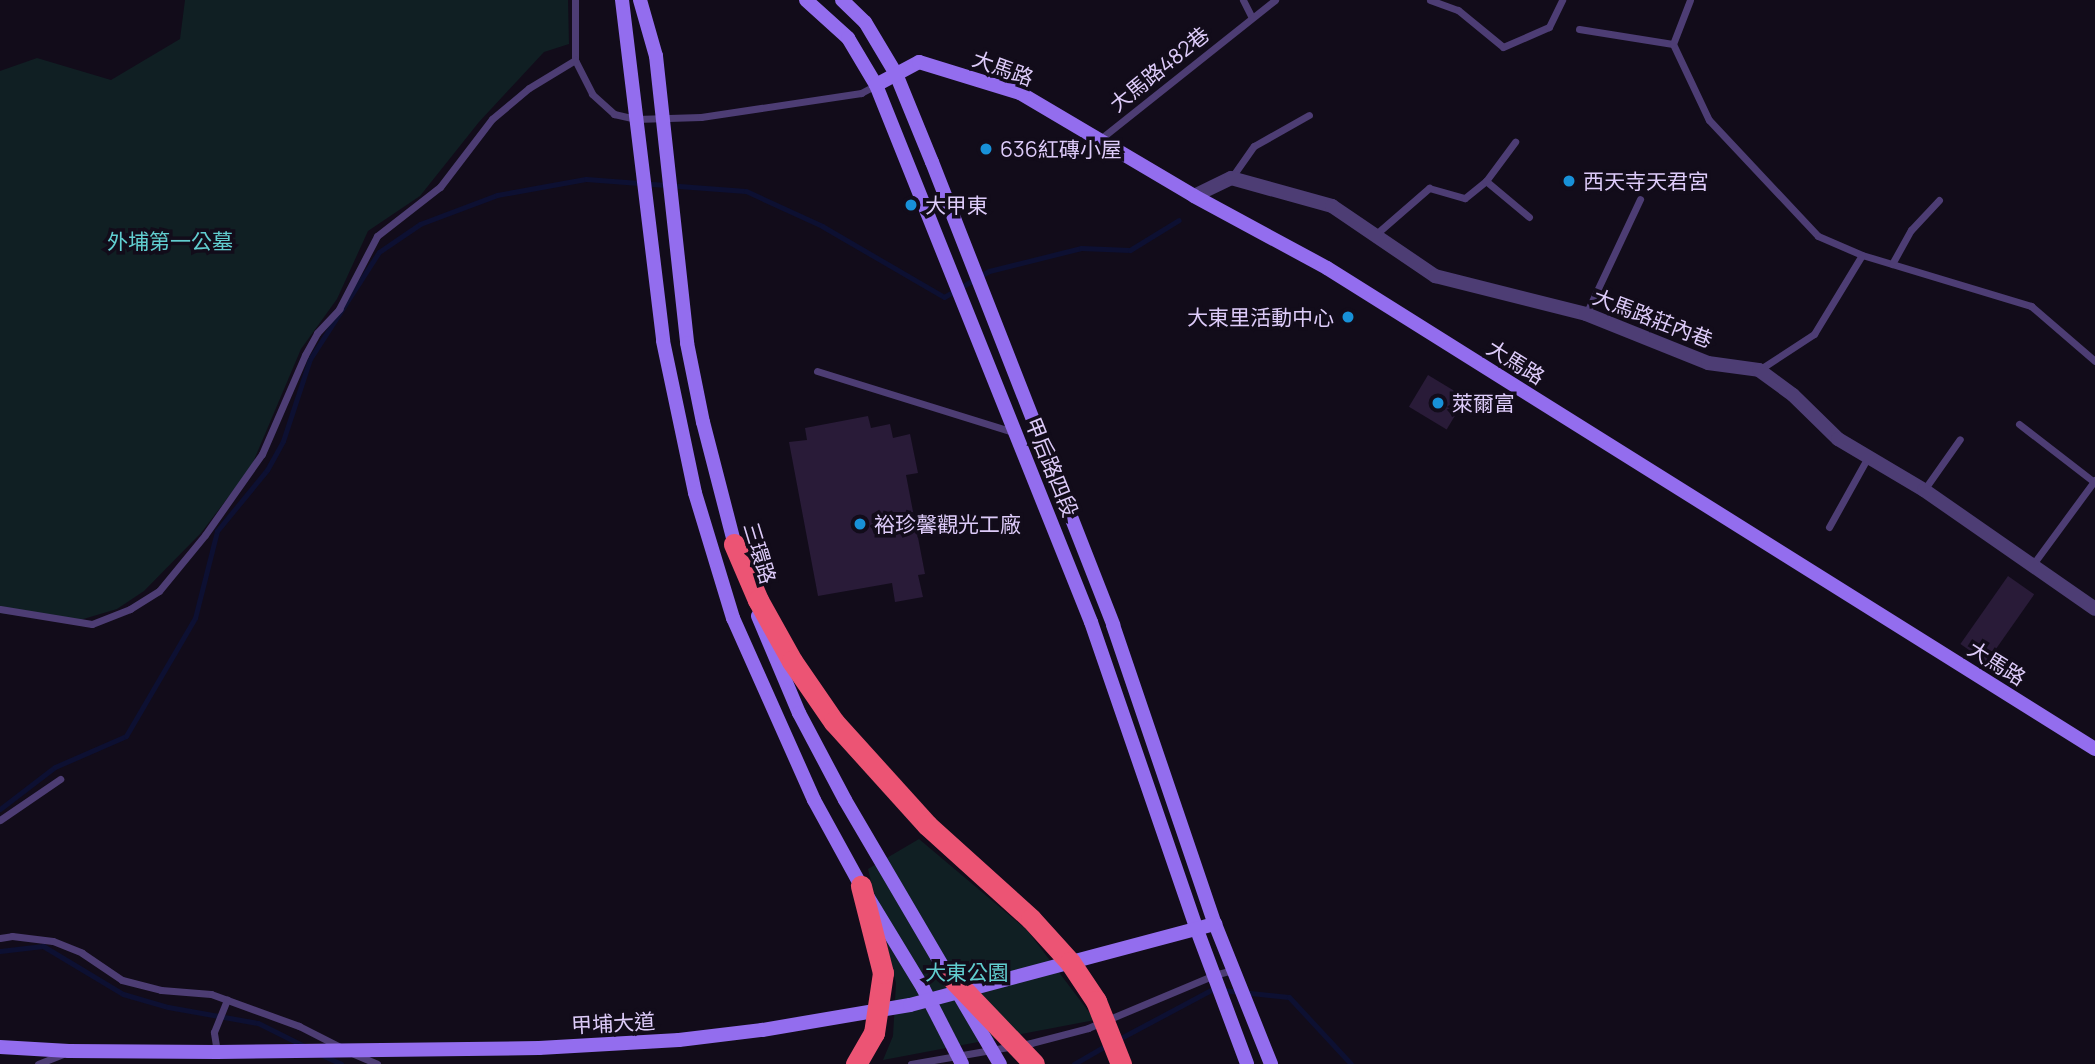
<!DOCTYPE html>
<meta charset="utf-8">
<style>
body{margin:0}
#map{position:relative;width:2095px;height:1064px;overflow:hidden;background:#120c1a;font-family:Manrope,"Noto Sans TC",sans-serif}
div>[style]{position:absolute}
.green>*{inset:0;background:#101f23}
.stream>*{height:5px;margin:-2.5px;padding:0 2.5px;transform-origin:2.5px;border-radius:2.5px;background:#0d1032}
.building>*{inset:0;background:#291b38;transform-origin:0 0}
.lane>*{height:7px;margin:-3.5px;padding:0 3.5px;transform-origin:3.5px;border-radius:3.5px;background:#4d3d74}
.street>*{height:14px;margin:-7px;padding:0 7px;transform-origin:7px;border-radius:7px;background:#4d3d74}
.secondary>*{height:14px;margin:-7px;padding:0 7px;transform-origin:7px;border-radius:7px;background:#936dee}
.highway>*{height:21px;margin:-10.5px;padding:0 10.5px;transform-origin:10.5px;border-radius:10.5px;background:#ec5474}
.dots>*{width:19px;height:19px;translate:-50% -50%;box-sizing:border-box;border:4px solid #120c1a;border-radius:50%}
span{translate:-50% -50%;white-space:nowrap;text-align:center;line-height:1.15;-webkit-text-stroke:7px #120c1a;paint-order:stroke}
.street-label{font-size:21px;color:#ddcbf9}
.poi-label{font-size:21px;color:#ddcbf9}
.left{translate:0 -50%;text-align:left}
.right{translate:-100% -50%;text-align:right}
.park-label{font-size:21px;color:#61cdcf}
</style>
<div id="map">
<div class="green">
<i style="clip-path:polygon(185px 0,568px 0,569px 44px,544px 52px,479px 122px,420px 196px,368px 231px,337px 299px,301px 349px,251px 467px,201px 533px,144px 591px,117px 609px,70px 623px,0 613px,0 71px,37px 58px,111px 80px,180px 39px)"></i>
<i style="clip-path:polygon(919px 839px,1027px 930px,1095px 1020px,883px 1060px,893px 1036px,896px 983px,868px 869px)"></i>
</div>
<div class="stream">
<i style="left:0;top:809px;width:69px;rotate:-37.4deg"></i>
<i style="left:55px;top:767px;width:77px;rotate:-23.6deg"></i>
<i style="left:126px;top:736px;width:137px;rotate:-59.7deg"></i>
<i style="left:195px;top:618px;width:90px;rotate:-75.8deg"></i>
<i style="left:217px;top:531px;width:79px;rotate:-50.7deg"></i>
<i style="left:267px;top:470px;width:33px;rotate:-61deg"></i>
<i style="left:283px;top:441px;width:86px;rotate:-71.8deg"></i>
<i style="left:310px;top:359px;width:127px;rotate:-57.2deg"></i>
<i style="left:379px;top:252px;width:50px;rotate:-34.3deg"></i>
<i style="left:420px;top:224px;width:82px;rotate:-20.6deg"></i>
<i style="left:497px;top:195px;width:90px;rotate:-10.2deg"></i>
<i style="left:586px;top:179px;width:160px;rotate:4.3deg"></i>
<i style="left:746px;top:191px;width:84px;rotate:24.7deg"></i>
<i style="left:822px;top:226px;width:141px;rotate:30.2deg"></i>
<i style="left:944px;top:297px;width:52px;rotate:-30deg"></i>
<i style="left:989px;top:271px;width:95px;rotate:-14deg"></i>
<i style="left:1081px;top:248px;width:49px;rotate:2.3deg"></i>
<i style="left:1130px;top:250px;width:57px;rotate:-31.5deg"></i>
<i style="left:0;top:951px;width:43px;rotate:-6.6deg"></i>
<i style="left:43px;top:946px;width:93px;rotate:31deg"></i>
<i style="left:123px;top:994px;width:47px;rotate:16.1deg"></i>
<i style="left:168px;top:1007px;width:91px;rotate:10.1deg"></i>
<i style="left:258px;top:1023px;width:51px;rotate:26.6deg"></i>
<i style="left:1117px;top:1040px;width:109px;rotate:-28deg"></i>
<i style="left:1213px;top:989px;width:76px;rotate:6deg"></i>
<i style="left:1289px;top:997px;width:91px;rotate:47.2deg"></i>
<i style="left:322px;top:1055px;width:21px;rotate:25deg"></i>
<i style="left:1074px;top:1064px;width:39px;rotate:-30deg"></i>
</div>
<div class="building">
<i style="left:1428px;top:375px;width:44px;height:37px;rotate:31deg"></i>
<i style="clip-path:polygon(868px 416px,871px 428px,890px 424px,893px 438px,910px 434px,918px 473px,906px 475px,925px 574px,918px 575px,923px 597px,895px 602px,892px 583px,818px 596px,789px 442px,807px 440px,805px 428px)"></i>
<i style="left:2008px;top:576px;width:32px;height:83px;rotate:35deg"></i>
</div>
<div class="lane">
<i style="left:575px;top:0;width:60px;rotate:90deg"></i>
<i style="left:575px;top:60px;width:38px;rotate:63deg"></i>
<i style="left:592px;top:94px;width:30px;rotate:42deg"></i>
<i style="left:614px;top:114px;width:23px;rotate:13deg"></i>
<i style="left:636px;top:119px;width:65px;rotate:-1.8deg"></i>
<i style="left:701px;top:117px;width:162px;rotate:-8.5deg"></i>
<i style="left:861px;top:93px;width:17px;rotate:-28deg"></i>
<i style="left:1243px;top:0;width:18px;rotate:63deg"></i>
<i style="left:1430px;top:0;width:30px;rotate:20deg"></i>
<i style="left:1458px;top:10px;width:58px;rotate:39.4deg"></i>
<i style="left:1503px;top:47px;width:50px;rotate:-23.5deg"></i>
<i style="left:1549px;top:27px;width:30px;rotate:-64deg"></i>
<i style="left:1579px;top:29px;width:95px;rotate:9.1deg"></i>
<i style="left:1673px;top:44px;width:84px;rotate:64.7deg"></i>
<i style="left:1709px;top:120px;width:159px;rotate:46.8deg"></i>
<i style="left:1818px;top:236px;width:48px;rotate:23.4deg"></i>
<i style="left:1862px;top:255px;width:177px;rotate:16.8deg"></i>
<i style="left:2031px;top:306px;width:84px;rotate:40.7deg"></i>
<i style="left:1673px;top:44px;width:47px;rotate:-68.9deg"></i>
<i style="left:1099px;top:140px;width:225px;rotate:-38.5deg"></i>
<i style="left:1232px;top:177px;width:38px;rotate:-55deg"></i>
<i style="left:1254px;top:146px;width:63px;rotate:-29.4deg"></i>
<i style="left:1486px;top:181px;width:56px;rotate:39.9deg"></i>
<i style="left:1375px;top:235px;width:72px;rotate:-41deg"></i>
<i style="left:1429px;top:188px;width:37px;rotate:16deg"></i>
<i style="left:1465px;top:198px;width:27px;rotate:-39deg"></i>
<i style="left:1486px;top:181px;width:49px;rotate:-53.4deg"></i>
<i style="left:1892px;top:264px;width:39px;rotate:-61deg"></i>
<i style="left:1911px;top:230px;width:41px;rotate:-47deg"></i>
<i style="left:1586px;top:314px;width:127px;rotate:-64.8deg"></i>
<i style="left:1759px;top:370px;width:66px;rotate:-33.2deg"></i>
<i style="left:1814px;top:334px;width:92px;rotate:-58.7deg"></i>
<i style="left:817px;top:371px;width:205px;rotate:17.3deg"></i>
<i style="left:2019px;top:424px;width:95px;rotate:37.7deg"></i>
<i style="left:1924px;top:490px;width:62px;rotate:-54.8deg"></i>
<i style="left:1829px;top:527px;width:80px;rotate:-60.9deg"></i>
<i style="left:2031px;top:567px;width:108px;rotate:-53.7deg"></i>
<i style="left:0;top:609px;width:93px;rotate:9.3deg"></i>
<i style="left:92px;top:624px;width:41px;rotate:-21.5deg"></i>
<i style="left:130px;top:609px;width:34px;rotate:-32deg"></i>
<i style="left:159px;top:591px;width:72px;rotate:-50.6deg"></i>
<i style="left:205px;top:535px;width:99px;rotate:-54.9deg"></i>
<i style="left:262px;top:454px;width:108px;rotate:-66.5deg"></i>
<i style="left:305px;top:355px;width:25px;rotate:-61deg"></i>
<i style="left:317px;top:333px;width:33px;rotate:-47deg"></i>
<i style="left:339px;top:309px;width:82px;rotate:-62.5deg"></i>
<i style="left:377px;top:236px;width:80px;rotate:-37.9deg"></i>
<i style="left:440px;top:187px;width:86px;rotate:-52.6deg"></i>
<i style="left:492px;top:119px;width:48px;rotate:-40deg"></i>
<i style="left:529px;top:88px;width:54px;rotate:-31.3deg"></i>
<i style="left:0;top:820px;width:73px;rotate:-34.3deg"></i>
<i style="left:0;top:938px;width:12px;rotate:-9deg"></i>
<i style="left:12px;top:936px;width:41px;rotate:7deg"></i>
<i style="left:53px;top:941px;width:31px;rotate:22deg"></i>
<i style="left:82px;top:953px;width:48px;rotate:34deg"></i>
<i style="left:122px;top:980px;width:40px;rotate:14.4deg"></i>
<i style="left:161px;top:990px;width:50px;rotate:4.6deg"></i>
<i style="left:211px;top:994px;width:94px;rotate:20deg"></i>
<i style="left:299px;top:1026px;width:46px;rotate:27.1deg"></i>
<i style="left:217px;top:1052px;width:20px;rotate:-99deg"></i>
<i style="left:214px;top:1032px;width:35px;rotate:-68deg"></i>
<i style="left:354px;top:1054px;width:25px;rotate:23deg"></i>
<i style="left:38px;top:1064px;width:27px;rotate:-22deg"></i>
<i style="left:911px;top:1064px;width:122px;rotate:-9.9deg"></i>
<i style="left:1031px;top:1043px;width:59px;rotate:-14.7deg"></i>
<i style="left:1088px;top:1028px;width:137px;rotate:-22.8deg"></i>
<i style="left:1214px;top:975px;width:20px;rotate:-15deg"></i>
</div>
<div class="street">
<i style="left:1194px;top:196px;width:41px;rotate:-25.9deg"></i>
<i style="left:1231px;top:178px;width:105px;rotate:15.5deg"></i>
<i style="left:1332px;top:206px;width:125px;rotate:34.2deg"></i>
<i style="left:1435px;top:276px;width:156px;rotate:14.1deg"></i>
<i style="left:1586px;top:314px;width:131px;rotate:21.9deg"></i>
<i style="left:1708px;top:363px;width:51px;rotate:7.8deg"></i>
<i style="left:1759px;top:370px;width:42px;rotate:36.3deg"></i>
<i style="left:1793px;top:395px;width:63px;rotate:44.4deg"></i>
<i style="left:1838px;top:439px;width:100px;rotate:30.7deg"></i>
<i style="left:1924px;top:490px;width:208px;rotate:34.8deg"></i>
</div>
<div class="secondary">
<i style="left:622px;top:0;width:343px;rotate:83.1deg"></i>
<i style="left:663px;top:341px;width:155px;rotate:78.1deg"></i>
<i style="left:695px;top:493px;width:131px;rotate:73.1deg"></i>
<i style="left:733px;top:618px;width:199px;rotate:66deg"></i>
<i style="left:814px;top:800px;width:98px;rotate:61.3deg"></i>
<i style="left:861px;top:886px;width:119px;rotate:58.7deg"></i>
<i style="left:923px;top:988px;width:85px;rotate:62.8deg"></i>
<i style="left:640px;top:0;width:58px;rotate:74.1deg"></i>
<i style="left:656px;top:56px;width:289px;rotate:83.8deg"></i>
<i style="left:687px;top:343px;width:81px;rotate:78.6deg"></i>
<i style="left:703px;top:422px;width:132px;rotate:75.5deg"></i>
<i style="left:806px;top:0;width:57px;rotate:42.1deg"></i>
<i style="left:848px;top:38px;width:55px;rotate:59.2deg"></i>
<i style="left:876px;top:85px;width:578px;rotate:68.18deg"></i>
<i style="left:1091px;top:622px;width:326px;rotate:71deg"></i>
<i style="left:1197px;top:930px;width:143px;rotate:69.5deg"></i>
<i style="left:842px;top:0;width:32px;rotate:44deg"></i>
<i style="left:865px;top:22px;width:61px;rotate:59.2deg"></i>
<i style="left:896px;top:74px;width:95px;rotate:67.8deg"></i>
<i style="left:932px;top:162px;width:497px;rotate:68.6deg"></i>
<i style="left:1113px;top:625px;width:316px;rotate:71.2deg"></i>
<i style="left:1215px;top:924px;width:151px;rotate:68.2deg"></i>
<i style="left:876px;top:85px;width:49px;rotate:-28.1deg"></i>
<i style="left:919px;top:62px;width:106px;rotate:17.1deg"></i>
<i style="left:1020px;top:93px;width:202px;rotate:30.6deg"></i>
<i style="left:1194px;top:196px;width:151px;rotate:28.4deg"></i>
<i style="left:1327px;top:268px;width:906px;rotate:32.06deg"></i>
<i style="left:758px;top:616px;width:105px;rotate:67.1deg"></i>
<i style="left:799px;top:713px;width:98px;rotate:62.1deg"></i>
<i style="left:845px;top:800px;width:306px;rotate:59.6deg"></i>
<i style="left:0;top:1047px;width:69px;rotate:3.3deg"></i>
<i style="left:69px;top:1051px;width:148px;rotate:0.4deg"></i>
<i style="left:217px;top:1052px;width:322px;rotate:-0.7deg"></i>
<i style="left:539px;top:1048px;width:140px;rotate:-3.3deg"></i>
<i style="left:679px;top:1040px;width:84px;rotate:-6.9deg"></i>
<i style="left:762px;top:1030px;width:150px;rotate:-9.6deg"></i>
<i style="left:910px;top:1005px;width:316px;rotate:-14.9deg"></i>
</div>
<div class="highway">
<i style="left:734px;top:544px;width:61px;rotate:66.8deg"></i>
<i style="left:758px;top:600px;width:70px;rotate:60.9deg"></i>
<i style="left:792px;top:661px;width:74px;rotate:55.5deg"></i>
<i style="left:834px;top:722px;width:139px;rotate:47.9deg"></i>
<i style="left:927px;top:825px;width:140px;rotate:42.1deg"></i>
<i style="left:1031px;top:919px;width:58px;rotate:47.8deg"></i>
<i style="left:1070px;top:962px;width:47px;rotate:56.3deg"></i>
<i style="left:1096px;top:1001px;width:68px;rotate:68.4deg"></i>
<i style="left:951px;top:977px;width:120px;rotate:46.3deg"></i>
<i style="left:856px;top:1064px;width:36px;rotate:-60deg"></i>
<i style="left:874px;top:1033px;width:61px;rotate:-81.5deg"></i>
<i style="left:883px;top:973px;width:90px;rotate:-104.2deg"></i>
</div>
<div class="dots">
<i style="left:986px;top:149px;background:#1891d8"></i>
<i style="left:1569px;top:181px;background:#1891d8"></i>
<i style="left:911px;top:205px;background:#1891d8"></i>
<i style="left:1348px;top:317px;background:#1891d8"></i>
<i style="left:1438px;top:403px;background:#1891d8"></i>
<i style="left:860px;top:524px;background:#1891d8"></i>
</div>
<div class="street-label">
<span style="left:1003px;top:68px;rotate:20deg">大馬路</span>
<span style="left:1159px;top:69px;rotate:-39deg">大馬路482巷</span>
<span style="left:1653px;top:318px;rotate:21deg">大馬路莊內巷</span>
<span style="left:1516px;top:362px;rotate:32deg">大馬路</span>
<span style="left:1052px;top:467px;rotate:68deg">甲后路四段</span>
<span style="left:760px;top:553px;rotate:73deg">三環路</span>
<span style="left:1997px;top:663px;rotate:32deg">大馬路</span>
<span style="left:613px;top:1023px;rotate:-3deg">甲埔大道</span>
</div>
<div class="poi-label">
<span class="left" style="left:1000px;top:149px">636紅磚小屋</span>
<span class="left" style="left:1583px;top:181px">西天寺天君宮</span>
<span class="left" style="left:925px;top:205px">大甲東</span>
<span class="right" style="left:1334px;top:317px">大東里活動中心</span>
<span class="left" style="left:1452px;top:403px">萊爾富</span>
<span class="left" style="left:874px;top:524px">裕珍馨觀光工廠</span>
</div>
<div class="park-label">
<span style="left:170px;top:241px">外埔第一公墓</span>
<span style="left:967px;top:972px">大東公園</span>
</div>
</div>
